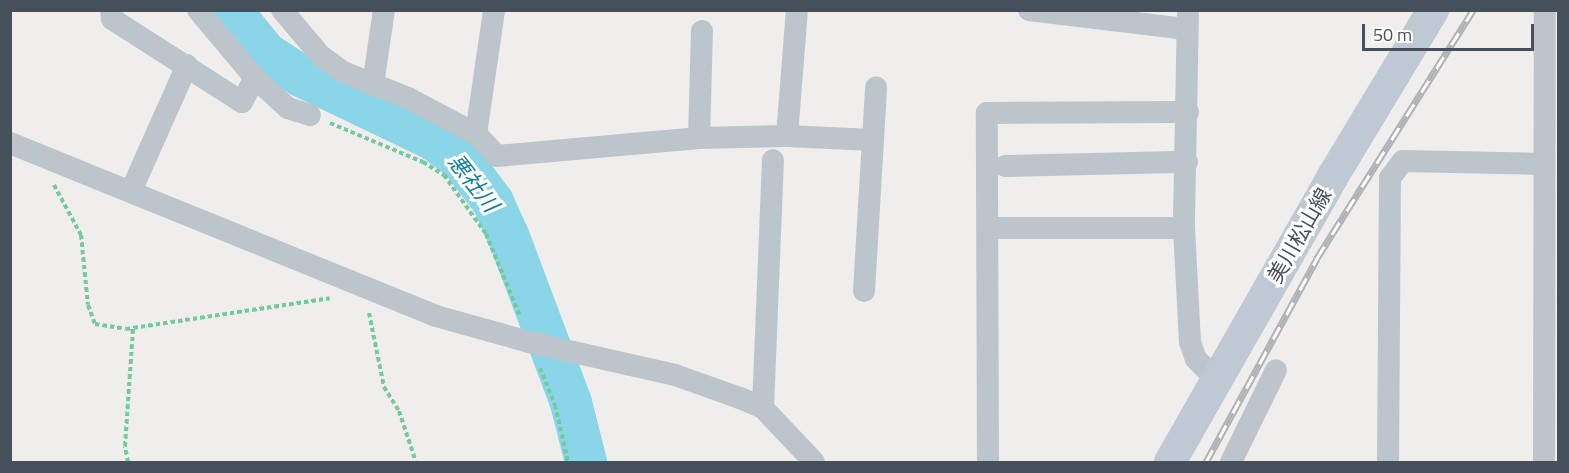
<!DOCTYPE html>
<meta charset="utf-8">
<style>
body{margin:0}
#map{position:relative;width:1569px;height:473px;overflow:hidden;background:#f0eded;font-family:"Titillium Web","Noto Sans JP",sans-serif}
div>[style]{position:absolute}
.river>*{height:42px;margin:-21px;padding:0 21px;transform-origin:21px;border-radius:21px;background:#8ad5e8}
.path>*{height:4px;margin-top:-2px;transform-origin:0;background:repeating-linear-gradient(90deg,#75c99f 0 4.5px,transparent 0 7.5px)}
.minor>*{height:22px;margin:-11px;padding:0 11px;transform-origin:11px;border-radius:11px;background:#bcc5cc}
.secondary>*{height:32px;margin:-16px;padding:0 16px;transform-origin:16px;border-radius:16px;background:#bec9d4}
.rail>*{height:7px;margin-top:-3.5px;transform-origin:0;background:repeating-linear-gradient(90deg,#fff 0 14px,#afb2b7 0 28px);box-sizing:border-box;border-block:2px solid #afb2b7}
span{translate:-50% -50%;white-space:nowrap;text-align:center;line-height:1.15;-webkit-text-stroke:6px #fff;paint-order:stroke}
.street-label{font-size:21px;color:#46505a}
.water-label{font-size:22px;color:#117e9b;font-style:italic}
.frame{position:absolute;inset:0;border:12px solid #46505a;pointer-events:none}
.scale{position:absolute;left:1362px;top:24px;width:172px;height:27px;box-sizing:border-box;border:3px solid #46505a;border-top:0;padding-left:8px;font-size:18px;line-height:21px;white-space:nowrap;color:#46505a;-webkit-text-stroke:4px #fff;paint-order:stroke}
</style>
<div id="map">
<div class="river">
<i style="left:231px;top:10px;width:55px;rotate:50.9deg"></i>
<i style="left:266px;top:53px;width:42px;rotate:33.3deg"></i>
<i style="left:301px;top:76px;width:148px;rotate:25.7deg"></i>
<i style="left:434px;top:140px;width:35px;rotate:37deg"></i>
<i style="left:462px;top:161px;width:51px;rotate:52.9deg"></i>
<i style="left:493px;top:202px;width:36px;rotate:66deg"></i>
<i style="left:508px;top:235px;width:179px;rotate:69.4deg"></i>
<i style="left:571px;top:403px;width:61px;rotate:75.7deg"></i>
</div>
<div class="path">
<i style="left:330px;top:123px;width:101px;rotate:22.8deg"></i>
<i style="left:423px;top:162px;width:25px;rotate:32deg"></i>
<i style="left:444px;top:175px;width:72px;rotate:54.6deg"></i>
<i style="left:486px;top:234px;width:89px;rotate:67.5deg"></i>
<i style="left:54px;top:185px;width:57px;rotate:61.6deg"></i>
<i style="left:81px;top:235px;width:70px;rotate:84.3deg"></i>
<i style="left:88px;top:305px;width:20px;rotate:70deg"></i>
<i style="left:95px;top:324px;width:31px;rotate:9deg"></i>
<i style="left:126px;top:329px;width:206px;rotate:-8.6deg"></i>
<i style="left:369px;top:313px;width:76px;rotate:78.5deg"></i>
<i style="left:384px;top:387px;width:28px;rotate:58deg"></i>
<i style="left:399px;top:411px;width:54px;rotate:71.6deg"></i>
<i style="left:540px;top:368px;width:40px;rotate:68deg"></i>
<i style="left:555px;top:405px;width:58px;rotate:77.2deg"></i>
<i style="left:128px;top:462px;width:16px;rotate:-101deg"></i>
<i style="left:125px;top:446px;width:118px;rotate:-86.1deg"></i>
</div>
<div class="minor">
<i style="left:111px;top:10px;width:9px;rotate:84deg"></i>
<i style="left:112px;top:19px;width:154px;rotate:32.6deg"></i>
<i style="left:242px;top:102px;width:27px;rotate:-62deg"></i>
<i style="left:198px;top:10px;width:89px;rotate:50deg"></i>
<i style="left:255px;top:78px;width:45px;rotate:42.3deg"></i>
<i style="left:288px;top:108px;width:23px;rotate:18deg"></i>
<i style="left:282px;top:10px;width:60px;rotate:49.7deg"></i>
<i style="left:321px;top:56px;width:27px;rotate:36deg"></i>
<i style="left:343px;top:72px;width:70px;rotate:21.8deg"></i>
<i style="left:408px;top:98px;width:77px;rotate:27.9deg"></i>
<i style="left:476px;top:134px;width:30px;rotate:46deg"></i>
<i style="left:497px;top:156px;width:203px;rotate:-5.1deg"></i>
<i style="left:699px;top:138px;width:88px;rotate:-1.3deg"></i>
<i style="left:787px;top:136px;width:86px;rotate:2.7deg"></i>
<i style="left:1029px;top:10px;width:159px;rotate:6.9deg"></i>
<i style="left:1188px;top:10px;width:218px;rotate:91.1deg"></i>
<i style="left:1184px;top:228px;width:114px;rotate:87deg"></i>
<i style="left:1190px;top:342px;width:18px;rotate:71deg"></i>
<i style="left:1196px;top:359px;width:28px;rotate:45deg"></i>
<i style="left:373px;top:85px;width:76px;rotate:-81.7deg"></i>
<i style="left:476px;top:134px;width:125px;rotate:-81.7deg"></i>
<i style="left:787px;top:136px;width:126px;rotate:-85.5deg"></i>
<i style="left:699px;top:138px;width:107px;rotate:-88.4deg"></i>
<i style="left:10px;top:143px;width:460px;rotate:22.1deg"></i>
<i style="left:436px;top:316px;width:97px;rotate:15.6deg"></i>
<i style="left:529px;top:342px;width:150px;rotate:12.7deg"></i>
<i style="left:675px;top:375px;width:69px;rotate:19.5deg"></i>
<i style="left:740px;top:398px;width:25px;rotate:23deg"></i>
<i style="left:763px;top:408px;width:74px;rotate:46.6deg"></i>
<i style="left:1005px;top:166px;width:182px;rotate:-1.3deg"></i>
<i style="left:131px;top:191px;width:138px;rotate:-66deg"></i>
<i style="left:988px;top:228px;width:196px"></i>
<i style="left:864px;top:291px;width:204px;rotate:-86.6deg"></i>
<i style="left:763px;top:408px;width:248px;rotate:-87.7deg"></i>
<i style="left:988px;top:462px;width:349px;rotate:-90.2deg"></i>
<i style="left:987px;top:113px;width:201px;rotate:-0.3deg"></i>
<i style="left:1231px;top:462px;width:102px;rotate:-63.9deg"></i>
<i style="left:1388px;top:462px;width:284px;rotate:-89.6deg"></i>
<i style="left:1390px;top:178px;width:21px;rotate:-53deg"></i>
<i style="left:1403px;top:161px;width:141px;rotate:1.2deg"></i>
<i style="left:1544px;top:462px;width:452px;rotate:-89.9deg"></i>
</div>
<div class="secondary">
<i style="left:1170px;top:462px;width:329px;rotate:-60.3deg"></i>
<i style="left:1333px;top:176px;width:194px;rotate:-58.9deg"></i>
</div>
<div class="rail">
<i style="left:1206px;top:462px;width:232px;rotate:-61.4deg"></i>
<i style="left:1317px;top:258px;width:293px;rotate:-57.8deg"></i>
</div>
<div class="street-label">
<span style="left:1299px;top:235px;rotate:-60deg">美川松山線</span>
</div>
<div class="water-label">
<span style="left:473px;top:183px;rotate:52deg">悪社川</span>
</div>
<div class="frame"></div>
<div class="scale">50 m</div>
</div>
